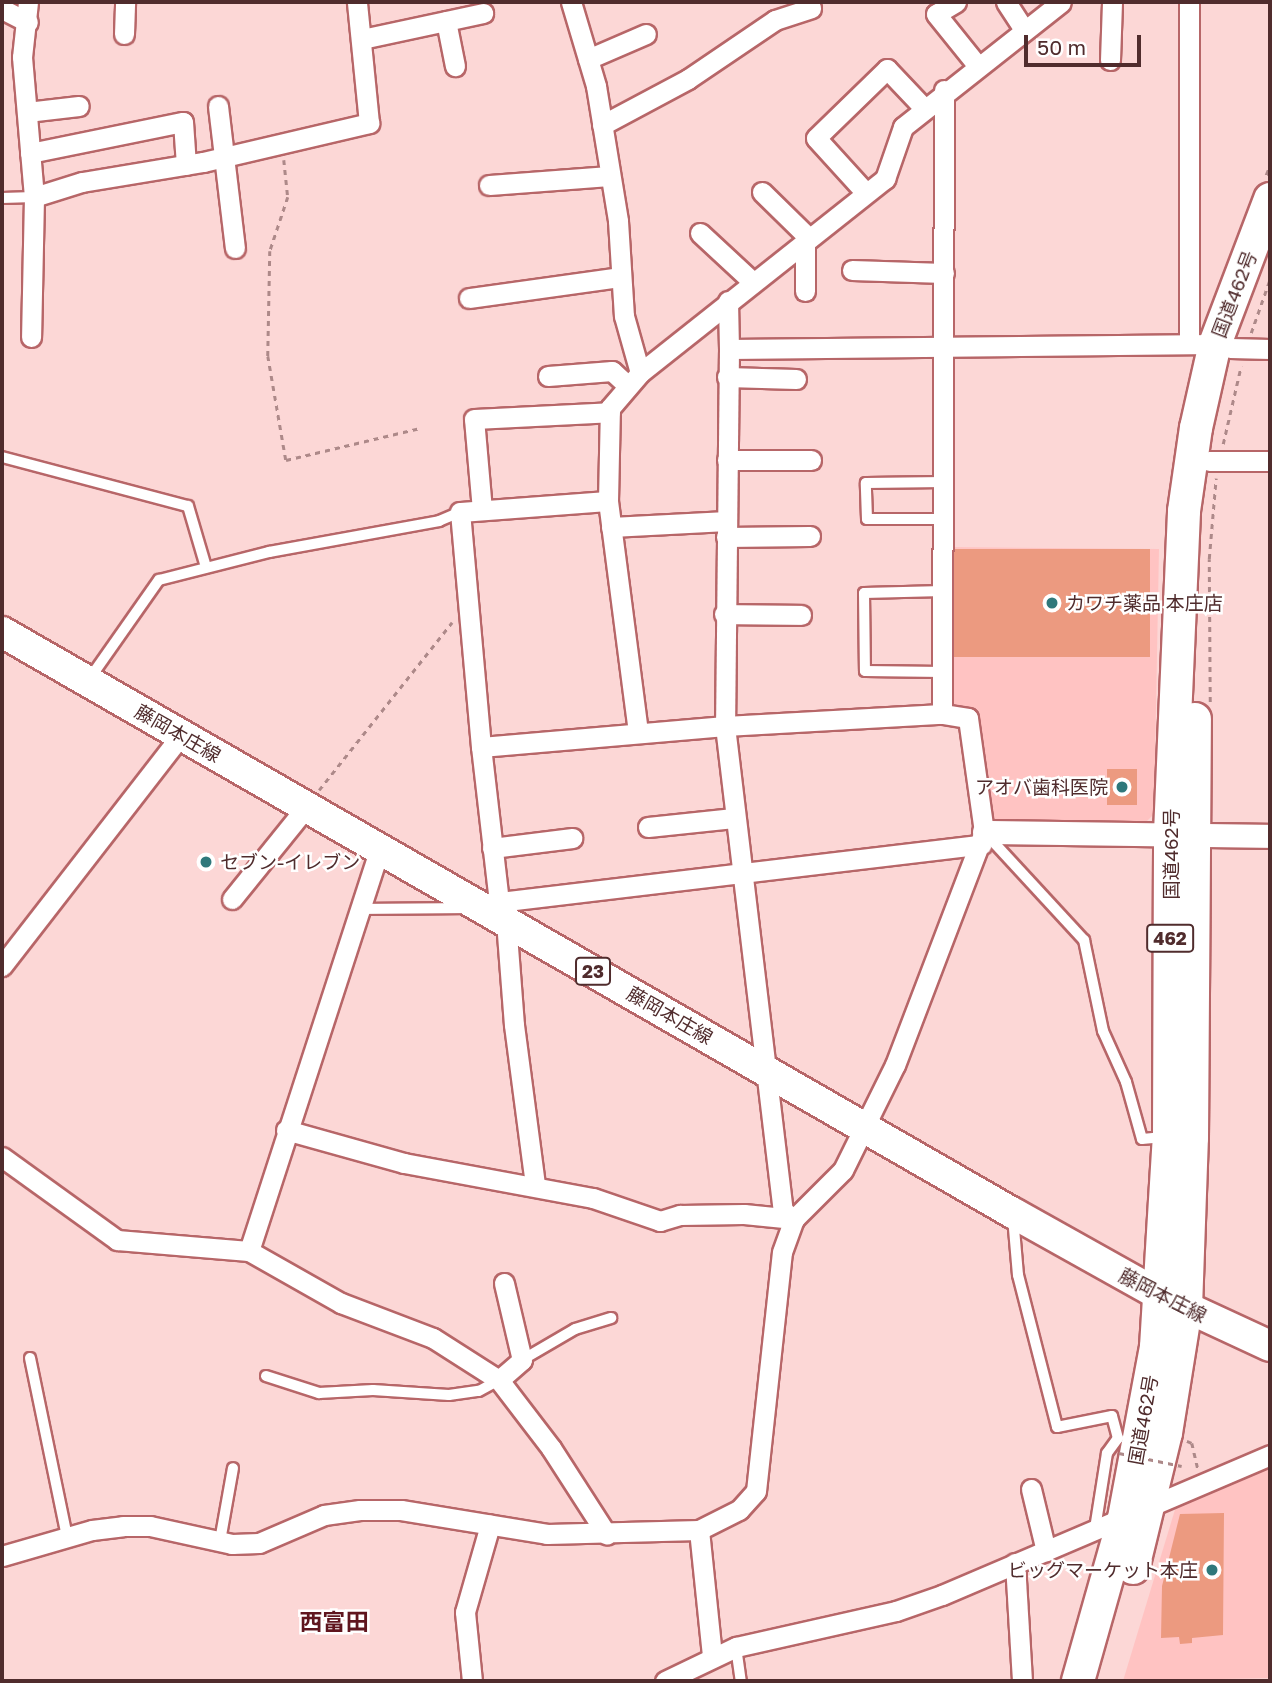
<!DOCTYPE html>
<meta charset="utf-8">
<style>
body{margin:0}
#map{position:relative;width:1272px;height:1683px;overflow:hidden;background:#fcd7d6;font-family:"Golos Text","Noto Sans JP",sans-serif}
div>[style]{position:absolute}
.built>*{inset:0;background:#ffc3c2}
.building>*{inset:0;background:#ec9a80;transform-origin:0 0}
.path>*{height:2.5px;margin-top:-1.25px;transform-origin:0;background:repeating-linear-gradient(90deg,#ad8989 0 5px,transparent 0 10px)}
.roads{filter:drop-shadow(2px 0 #b76668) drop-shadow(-2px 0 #b76668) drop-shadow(0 2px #b76668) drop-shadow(0 -2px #b76668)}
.service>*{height:10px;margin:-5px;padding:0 5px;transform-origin:5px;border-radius:5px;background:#fff}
.minor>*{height:19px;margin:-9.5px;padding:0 9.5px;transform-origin:9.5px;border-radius:9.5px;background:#fff}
.tertiary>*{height:23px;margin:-11.5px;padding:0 11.5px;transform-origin:11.5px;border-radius:11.5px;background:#fff}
.primary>*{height:30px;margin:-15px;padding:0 15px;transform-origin:15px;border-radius:15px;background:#fff}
.trunk>*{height:32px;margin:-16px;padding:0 16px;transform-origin:16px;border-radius:16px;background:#fff}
.path-bridge>*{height:2.5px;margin-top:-1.25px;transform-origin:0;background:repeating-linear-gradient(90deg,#ad8989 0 5px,transparent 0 10px)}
.dots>*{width:19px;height:19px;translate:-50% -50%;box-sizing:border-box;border:4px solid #fff;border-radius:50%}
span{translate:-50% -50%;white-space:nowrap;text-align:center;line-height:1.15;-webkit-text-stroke:5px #fff;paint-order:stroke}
.shield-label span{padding:2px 5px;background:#fff;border:2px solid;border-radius:5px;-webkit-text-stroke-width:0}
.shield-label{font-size:18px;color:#502c2d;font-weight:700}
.street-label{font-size:19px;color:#502c2d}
.poi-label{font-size:19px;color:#502c2d}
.left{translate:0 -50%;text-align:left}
.right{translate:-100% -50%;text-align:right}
.quarter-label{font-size:23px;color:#5f151e;font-weight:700}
.frame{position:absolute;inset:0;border:4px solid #502c2d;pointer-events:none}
.scale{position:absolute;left:1024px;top:35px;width:117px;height:32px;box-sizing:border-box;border:4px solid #502c2d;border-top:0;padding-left:9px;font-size:21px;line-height:24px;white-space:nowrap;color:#502c2d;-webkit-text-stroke:5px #fff;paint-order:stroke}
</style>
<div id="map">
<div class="built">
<i style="clip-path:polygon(949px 547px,1159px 549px,1154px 814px,1146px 822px,995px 822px,987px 813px,976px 714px,950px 703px)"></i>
<i style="clip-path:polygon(1270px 1460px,1270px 1678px,1123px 1681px,1177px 1503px)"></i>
</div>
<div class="building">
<i style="left:953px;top:549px;width:197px;height:108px"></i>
<i style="left:1107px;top:769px;width:30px;height:36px"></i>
<i style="clip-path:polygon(1224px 1513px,1223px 1635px,1192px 1638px,1192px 1643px,1180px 1644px,1179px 1637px,1161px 1638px,1162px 1586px,1180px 1514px)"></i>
</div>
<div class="path">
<i style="left:284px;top:160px;width:37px;rotate:84deg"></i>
<i style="left:288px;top:197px;width:57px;rotate:108.4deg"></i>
<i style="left:270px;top:251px;width:105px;rotate:91.1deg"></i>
<i style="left:268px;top:356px;width:106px;rotate:80.2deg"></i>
<i style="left:286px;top:460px;width:138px;rotate:-13.4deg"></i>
<i style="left:1266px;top:175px;width:11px;rotate:-68deg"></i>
<i style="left:1251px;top:333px;width:57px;rotate:-70.6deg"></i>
<i style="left:1223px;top:444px;width:80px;rotate:-77deg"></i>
<i style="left:1210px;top:702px;width:143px;rotate:-90.4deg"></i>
<i style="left:1209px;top:559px;width:81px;rotate:-85.1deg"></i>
<i style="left:319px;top:790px;width:214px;rotate:-51.6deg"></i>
<i style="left:1187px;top:1441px;width:5px;rotate:22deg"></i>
<i style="left:1192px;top:1443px;width:27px;rotate:77deg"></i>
</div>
<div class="roads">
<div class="service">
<i style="left:2px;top:198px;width:32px;rotate:-2deg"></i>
<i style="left:2px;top:457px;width:192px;rotate:14.8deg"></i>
<i style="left:188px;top:506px;width:64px;rotate:73.6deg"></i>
<i style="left:943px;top:519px;width:76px;rotate:180deg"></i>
<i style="left:867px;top:519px;width:36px;rotate:-92deg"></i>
<i style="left:866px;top:483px;width:78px;rotate:-0.7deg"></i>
<i style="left:943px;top:591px;width:79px;rotate:178.5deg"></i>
<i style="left:864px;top:593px;width:78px;rotate:89.3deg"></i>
<i style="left:865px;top:671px;width:78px;rotate:0.7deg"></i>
<i style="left:90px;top:678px;width:120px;rotate:-54.9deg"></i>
<i style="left:159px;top:580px;width:114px;rotate:-14.3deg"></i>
<i style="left:269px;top:552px;width:173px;rotate:-10.3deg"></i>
<i style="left:439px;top:521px;width:23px;rotate:-23deg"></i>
<i style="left:987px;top:835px;width:143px;rotate:47.3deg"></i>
<i style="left:1084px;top:940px;width:93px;rotate:78.2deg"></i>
<i style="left:1103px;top:1031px;width:56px;rotate:65.7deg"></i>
<i style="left:1126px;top:1082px;width:59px;rotate:74.3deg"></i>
<i style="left:1142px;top:1139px;width:22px;rotate:-5deg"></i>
<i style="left:360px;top:909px;width:108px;rotate:-0.5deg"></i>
<i style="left:1013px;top:1217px;width:58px;rotate:85.1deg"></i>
<i style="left:1018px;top:1275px;width:157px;rotate:75.6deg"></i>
<i style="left:1057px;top:1427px;width:56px;rotate:-11.3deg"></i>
<i style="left:1112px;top:1416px;width:23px;rotate:75deg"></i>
<i style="left:1118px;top:1438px;width:19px;rotate:126deg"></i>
<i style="left:1107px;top:1453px;width:77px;rotate:99deg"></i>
<i style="left:30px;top:1358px;width:183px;rotate:78.3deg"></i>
<i style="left:522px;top:1360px;width:61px;rotate:-30.3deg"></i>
<i style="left:575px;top:1329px;width:38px;rotate:-17deg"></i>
<i style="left:266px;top:1376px;width:56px;rotate:17.8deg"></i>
<i style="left:319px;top:1393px;width:54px;rotate:-3.2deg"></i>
<i style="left:373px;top:1390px;width:76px;rotate:3.8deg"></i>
<i style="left:449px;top:1395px;width:30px;rotate:-8deg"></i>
<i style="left:479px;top:1391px;width:23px;rotate:-29deg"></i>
<i style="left:220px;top:1541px;width:74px;rotate:-79.9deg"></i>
<i style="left:736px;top:1647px;width:34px;rotate:82deg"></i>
</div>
<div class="minor">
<i style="left:28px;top:2px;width:55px;rotate:96.2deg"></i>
<i style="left:22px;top:57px;width:141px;rotate:85.1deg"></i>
<i style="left:34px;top:197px;width:140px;rotate:91.2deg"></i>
<i style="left:571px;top:2px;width:88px;rotate:73.4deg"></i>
<i style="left:596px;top:86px;width:137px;rotate:80.7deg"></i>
<i style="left:618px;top:221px;width:95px;rotate:86.4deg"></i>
<i style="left:624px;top:316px;width:59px;rotate:74.3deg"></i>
<i style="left:956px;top:2px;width:23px;rotate:149deg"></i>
<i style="left:936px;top:14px;width:65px;rotate:51.2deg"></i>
<i style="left:1006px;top:2px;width:33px;rotate:57deg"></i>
<i style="left:1189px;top:2px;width:342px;rotate:90deg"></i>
<i style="left:2px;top:9px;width:29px;rotate:27deg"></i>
<i style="left:446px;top:21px;width:46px;rotate:78.7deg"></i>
<i style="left:124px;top:34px;width:32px;rotate:-88deg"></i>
<i style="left:362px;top:39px;width:124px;rotate:-12.1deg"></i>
<i style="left:588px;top:59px;width:63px;rotate:-23.3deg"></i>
<i style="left:1110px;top:60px;width:58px;rotate:-88deg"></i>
<i style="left:218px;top:106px;width:143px;rotate:83.2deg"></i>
<i style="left:27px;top:112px;width:52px;rotate:-6.6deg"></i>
<i style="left:602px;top:125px;width:98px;rotate:-28.1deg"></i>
<i style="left:688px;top:79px;width:105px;rotate:-34.1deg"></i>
<i style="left:775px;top:20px;width:38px;rotate:-18deg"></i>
<i style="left:30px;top:153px;width:156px;rotate:-11.5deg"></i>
<i style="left:183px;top:122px;width:43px;rotate:86deg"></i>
<i style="left:489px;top:185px;width:121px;rotate:-4.3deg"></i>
<i style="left:762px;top:192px;width:66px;rotate:44.4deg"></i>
<i style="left:866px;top:193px;width:74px;rotate:-132.3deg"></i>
<i style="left:816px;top:138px;width:99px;rotate:-44.2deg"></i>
<i style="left:887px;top:69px;width:54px;rotate:46.5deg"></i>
<i style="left:34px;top:197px;width:50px;rotate:-17.4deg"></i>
<i style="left:82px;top:182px;width:123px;rotate:-9.4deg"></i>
<i style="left:203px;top:162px;width:171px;rotate:-13.2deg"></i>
<i style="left:369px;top:123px;width:122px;rotate:-95.7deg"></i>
<i style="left:700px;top:233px;width:72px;rotate:42.8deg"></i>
<i style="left:852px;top:270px;width:92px;rotate:1.9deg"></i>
<i style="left:805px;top:291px;width:50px;rotate:-90deg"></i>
<i style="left:469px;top:298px;width:153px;rotate:-7.9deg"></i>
<i style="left:728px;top:301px;width:48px;rotate:88.8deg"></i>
<i style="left:729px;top:349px;width:486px;rotate:-0.6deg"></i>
<i style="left:1230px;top:348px;width:40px;rotate:1.4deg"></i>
<i style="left:729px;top:349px;width:377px;rotate:90.6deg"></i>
<i style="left:725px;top:726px;width:488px;rotate:83.2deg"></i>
<i style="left:783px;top:1211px;width:14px;rotate:36deg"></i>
<i style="left:548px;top:376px;width:64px;rotate:-4.5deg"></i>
<i style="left:612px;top:371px;width:22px;rotate:43deg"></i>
<i style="left:727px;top:377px;width:69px;rotate:1.7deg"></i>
<i style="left:727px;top:460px;width:84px"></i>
<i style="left:1209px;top:461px;width:61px"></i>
<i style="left:482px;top:510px;width:91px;rotate:-95deg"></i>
<i style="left:474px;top:419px;width:136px;rotate:-2.9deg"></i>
<i style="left:611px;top:527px;width:116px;rotate:-3deg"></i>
<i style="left:726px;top:537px;width:84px;rotate:-0.7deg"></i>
<i style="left:724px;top:614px;width:77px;rotate:0.7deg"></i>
<i style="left:638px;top:732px;width:233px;rotate:-97.4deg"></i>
<i style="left:608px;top:501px;width:93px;rotate:-88.8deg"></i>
<i style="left:610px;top:408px;width:46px;rotate:-49.4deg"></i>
<i style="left:640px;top:373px;width:313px;rotate:-38.4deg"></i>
<i style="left:885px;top:179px;width:55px;rotate:-70.9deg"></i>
<i style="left:903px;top:127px;width:201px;rotate:-38.3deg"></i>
<i style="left:481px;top:747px;width:236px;rotate:-95.1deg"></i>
<i style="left:460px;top:512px;width:148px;rotate:-4.3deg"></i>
<i style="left:648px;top:827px;width:86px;rotate:-6deg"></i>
<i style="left:492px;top:848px;width:81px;rotate:-7.1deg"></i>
<i style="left:232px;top:899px;width:119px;rotate:-51.1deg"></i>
<i style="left:499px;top:902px;width:156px;rotate:-96.6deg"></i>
<i style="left:481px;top:747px;width:245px;rotate:-4.9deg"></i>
<i style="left:725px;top:726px;width:217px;rotate:-3.2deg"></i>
<i style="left:494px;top:912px;width:11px;rotate:-63deg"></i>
<i style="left:499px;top:902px;width:486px;rotate:-6.8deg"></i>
<i style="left:506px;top:921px;width:104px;rotate:85.6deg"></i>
<i style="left:514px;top:1025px;width:161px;rotate:82.5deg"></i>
<i style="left:2px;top:966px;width:292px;rotate:-52.2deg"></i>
<i style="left:286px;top:1130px;width:123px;rotate:15.6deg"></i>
<i style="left:404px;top:1163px;width:192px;rotate:10.5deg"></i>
<i style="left:593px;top:1198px;width:71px;rotate:18.9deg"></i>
<i style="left:660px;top:1221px;width:21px;rotate:-17deg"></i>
<i style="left:680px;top:1215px;width:64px;rotate:-0.9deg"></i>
<i style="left:744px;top:1214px;width:50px;rotate:5.7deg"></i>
<i style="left:2px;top:1157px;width:142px;rotate:35.8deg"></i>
<i style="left:117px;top:1240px;width:132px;rotate:4.8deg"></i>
<i style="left:249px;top:1251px;width:106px;rotate:29.5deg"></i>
<i style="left:341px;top:1303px;width:98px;rotate:20.8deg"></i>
<i style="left:433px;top:1338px;width:78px;rotate:32.5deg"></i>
<i style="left:499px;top:1380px;width:86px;rotate:52.6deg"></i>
<i style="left:551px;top:1448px;width:103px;rotate:57.2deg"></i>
<i style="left:249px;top:1251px;width:423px;rotate:-72deg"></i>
<i style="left:499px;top:1380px;width:30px;rotate:-41deg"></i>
<i style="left:522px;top:1360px;width:79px;rotate:-103.2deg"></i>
<i style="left:1031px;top:1489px;width:64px;rotate:76.4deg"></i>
<i style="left:699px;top:1530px;width:126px;rotate:84.1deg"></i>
<i style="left:2px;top:1556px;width:94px;rotate:-16.1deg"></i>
<i style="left:92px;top:1530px;width:31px;rotate:-7deg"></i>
<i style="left:123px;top:1526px;width:27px"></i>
<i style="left:150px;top:1526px;width:84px;rotate:12.4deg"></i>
<i style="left:232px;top:1544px;width:27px;rotate:-2deg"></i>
<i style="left:259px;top:1543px;width:71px;rotate:-23.3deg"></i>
<i style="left:324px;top:1515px;width:36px;rotate:-8deg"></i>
<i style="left:360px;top:1510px;width:41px"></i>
<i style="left:401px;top:1510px;width:148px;rotate:9.3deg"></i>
<i style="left:547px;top:1534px;width:152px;rotate:-1.5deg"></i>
<i style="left:699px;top:1530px;width:45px;rotate:-26.6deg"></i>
<i style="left:739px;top:1510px;width:25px;rotate:-48deg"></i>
<i style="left:756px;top:1491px;width:240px;rotate:-83.8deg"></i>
<i style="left:782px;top:1252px;width:35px;rotate:-70deg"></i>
<i style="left:794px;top:1219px;width:69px;rotate:-45deg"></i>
<i style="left:843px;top:1170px;width:117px;rotate:-63.7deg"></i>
<i style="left:895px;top:1065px;width:249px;rotate:-69.1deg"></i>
<i style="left:984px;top:832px;width:115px;rotate:-98deg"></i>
<i style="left:968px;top:718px;width:26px;rotate:-171deg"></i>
<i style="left:942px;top:714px;width:624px;rotate:-89.82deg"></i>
<i style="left:1015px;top:1563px;width:118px;rotate:86.6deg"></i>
<i style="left:472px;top:1681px;width:69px;rotate:-95.8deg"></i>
<i style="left:465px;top:1612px;width:91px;rotate:-74deg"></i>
<i style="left:665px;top:1681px;width:79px;rotate:-25.6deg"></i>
<i style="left:736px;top:1647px;width:164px;rotate:-12.7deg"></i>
<i style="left:896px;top:1611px;width:49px;rotate:-19.2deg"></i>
<i style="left:942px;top:1595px;width:357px;rotate:-23.1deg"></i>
</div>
<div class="tertiary">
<i style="left:984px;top:832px;width:286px;rotate:0.8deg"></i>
</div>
<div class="primary">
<i style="left:2px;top:632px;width:1166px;rotate:29.89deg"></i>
<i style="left:1013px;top:1213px;width:168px;rotate:29.2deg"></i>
<i style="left:1160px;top:1295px;width:121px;rotate:24.9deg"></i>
</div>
<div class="trunk">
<i style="left:1133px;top:1568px;width:139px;rotate:-76.3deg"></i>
<i style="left:1166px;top:1433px;width:127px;rotate:-80.9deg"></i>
<i style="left:1186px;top:1308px;width:170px;rotate:-88deg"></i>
<i style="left:1192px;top:1138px;width:419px;rotate:-89.6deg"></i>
<i style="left:1078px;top:1681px;width:169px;rotate:-74.2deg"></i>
<i style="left:1124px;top:1518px;width:174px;rotate:-79.4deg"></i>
<i style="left:1156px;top:1347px;width:210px;rotate:-86.5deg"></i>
<i style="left:1169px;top:1137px;width:304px;rotate:-89.8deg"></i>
<i style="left:1170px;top:833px;width:322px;rotate:-87.5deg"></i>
<i style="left:1184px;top:511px;width:84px;rotate:-81.8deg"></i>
<i style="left:1196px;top:428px;width:86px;rotate:-77.3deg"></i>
<i style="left:1215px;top:344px;width:155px;rotate:-69.2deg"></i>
</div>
</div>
<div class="path-bridge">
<i style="left:1119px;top:1453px;width:64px;rotate:11.7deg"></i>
</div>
<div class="dots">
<i style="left:1052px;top:603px;background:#2f787b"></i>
<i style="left:1122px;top:787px;background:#2f787b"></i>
<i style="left:206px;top:862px;background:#2f787b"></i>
<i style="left:1212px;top:1570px;background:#2f787b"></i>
</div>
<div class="shield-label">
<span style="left:1170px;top:938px">462</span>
<span style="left:593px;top:971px">23</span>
</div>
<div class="street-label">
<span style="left:1234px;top:294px;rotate:-69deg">国道462号</span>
<span style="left:178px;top:733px;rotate:30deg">藤岡本庄線</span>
<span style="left:1171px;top:854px;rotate:-90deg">国道462号</span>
<span style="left:670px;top:1015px;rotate:30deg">藤岡本庄線</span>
<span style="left:1163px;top:1295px;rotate:27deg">藤岡本庄線</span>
<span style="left:1143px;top:1420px;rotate:-80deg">国道462号</span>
</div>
<div class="poi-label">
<span class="left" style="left:1066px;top:603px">カワチ薬品 本庄店</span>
<span class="right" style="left:1108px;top:787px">アオバ歯科医院</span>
<span class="left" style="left:220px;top:862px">セブン-イレブン</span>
<span class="right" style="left:1198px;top:1570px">ビッグマーケット本庄</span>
</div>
<div class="quarter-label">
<span style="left:334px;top:1621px">西富田</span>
</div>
<div class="frame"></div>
<div class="scale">50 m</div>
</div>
